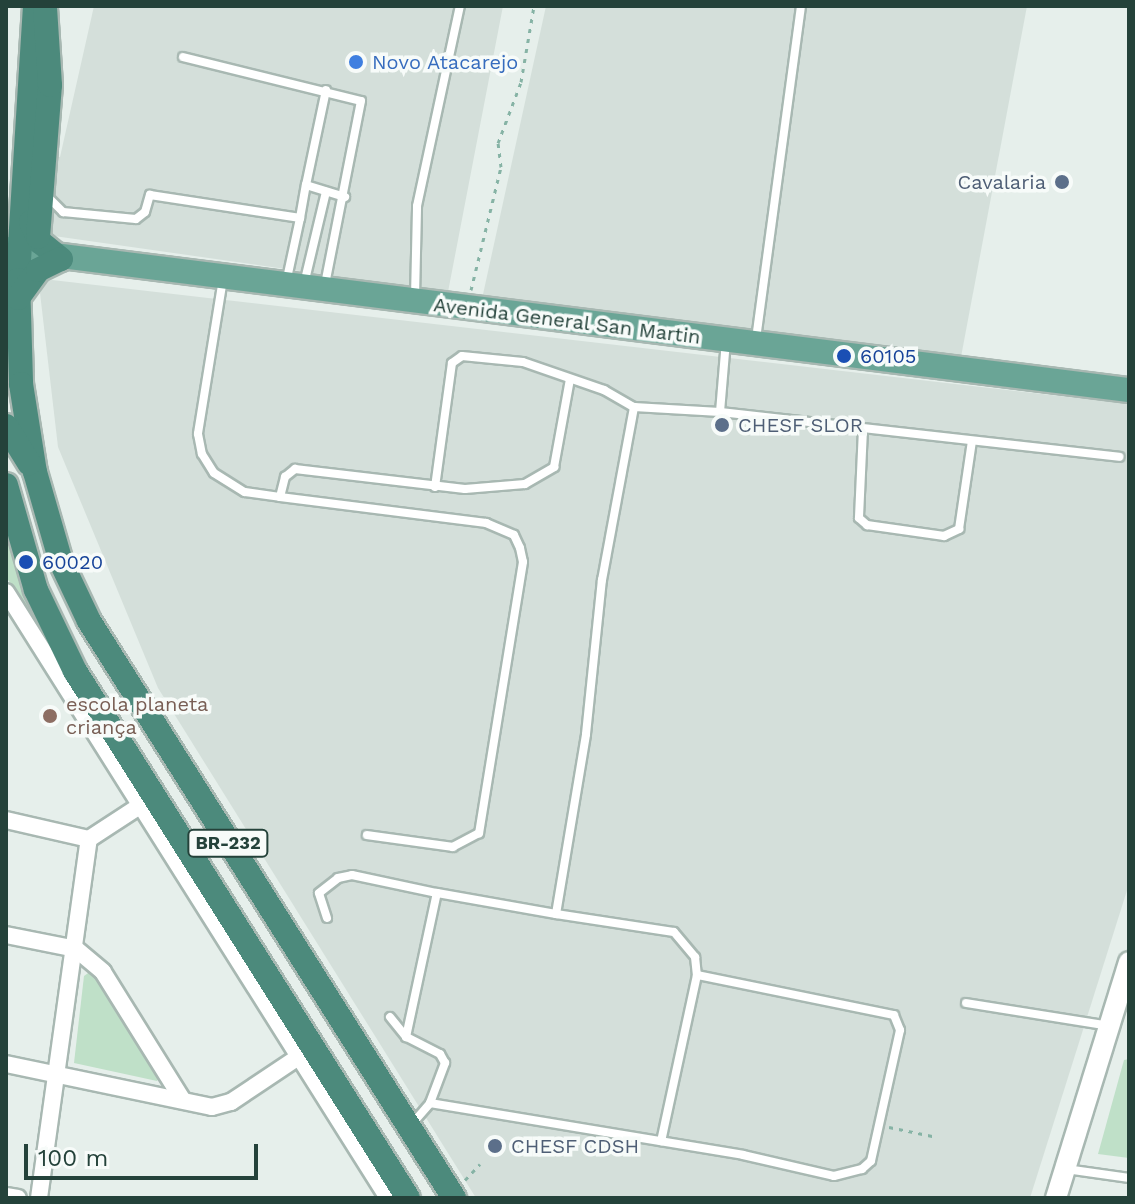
<!DOCTYPE html>
<meta charset="utf-8">
<style>
body{margin:0}
#map{position:relative;width:1135px;height:1204px;overflow:hidden;background:#e6efeb;font-family:"Work Sans",sans-serif}
div>[style]{position:absolute}
.built>*{inset:0;background:#d4dfda}
.green>*{inset:0;background:#bfe0c8}
.path>*{height:3px;margin-top:-1.5px;transform-origin:0;background:repeating-linear-gradient(90deg,#86b3a5 0 4px,transparent 0 10px)}
.roads{filter:drop-shadow(2px 0 #a8b8b2) drop-shadow(-2px 0 #a8b8b2) drop-shadow(0 2px #a8b8b2) drop-shadow(0 -2px #a8b8b2)}
.service>*{height:8px;margin:-4px;padding:0 4px;transform-origin:4px;border-radius:4px;background:#fff}
.minor>*{height:16px;margin:-8px;padding:0 8px;transform-origin:8px;border-radius:8px;background:#fff}
.tertiary>*{height:20px;margin:-10px;padding:0 10px;transform-origin:10px;border-radius:10px;background:#fff}
.primary>*{height:24px;margin:-12px;padding:0 12px;transform-origin:12px;border-radius:12px;background:#6aa596}
.trunk>*{height:24px;margin:-12px;padding:0 12px;transform-origin:12px;border-radius:12px;background:#4c8a7c}
.dots>*{width:22px;height:22px;translate:-50% -50%;box-sizing:border-box;border:4px solid #f7fbf9;border-radius:50%}
span{translate:-50% -50%;white-space:nowrap;text-align:center;line-height:1.15;-webkit-text-stroke:7px #f7fbf9;paint-order:stroke}
.shield-label span{padding:2px 6px;background:#f7fbf9;border:2px solid;border-radius:6px;-webkit-text-stroke-width:0}
.shield-label{font-size:18px;color:#24423a;font-weight:700}
.shop-label{font-size:20px;color:#366cbe}
.left{translate:0 -50%;text-align:left}
.service-label{font-size:20px;color:#4e5e75}
.right{translate:-100% -50%;text-align:right}
.street-label{font-size:20px;color:#24423a}
.transit-label{font-size:20px;color:#164399}
.education-label{font-size:20px;color:#785e54}
.frame{position:absolute;inset:0;border:8px solid #24423a;pointer-events:none}
.scale{position:absolute;left:24px;top:1144px;width:234px;height:36px;box-sizing:border-box;border:4px solid #24423a;border-top:0;padding-left:10px;font-size:24px;line-height:28px;white-space:nowrap;color:#24423a;-webkit-text-stroke:6px #f7fbf9;paint-order:stroke}
</style>
<div id="map">
<div class="built">
<i style="clip-path:polygon(94px 6px,503px 6px,448px 292px,54px 236px,49px 232px,52px 156px,60px 157px)"></i>
<i style="clip-path:polygon(546px 6px,1027px 6px,961px 357px,482px 299px)"></i>
<i style="clip-path:polygon(52px 280px,1129px 404px,1129px 884px,1030px 1198px,476px 1198px,158px 688px,58px 447px,40px 293px,44px 282px)"></i>
</div>
<div class="green">
<i style="clip-path:polygon(6px 523px,59px 651px,6px 577px)"></i>
<i style="clip-path:polygon(91px 971px,160px 1076px,157px 1081px,74px 1063px,84px 976px)"></i>
<i style="clip-path:polygon(1129px 1059px,1129px 1158px,1098px 1154px,1124px 1060px)"></i>
</div>
<div class="path">
<i style="left:471px;top:290px;width:127px;rotate:-76.3deg"></i>
<i style="left:501px;top:167px;width:24px;rotate:-97deg"></i>
<i style="left:498px;top:143px;width:65px;rotate:-69.3deg"></i>
<i style="left:521px;top:82px;width:77px;rotate:-80.3deg"></i>
<i style="left:889px;top:1127px;width:49px;rotate:11.8deg"></i>
<i style="left:465px;top:1180px;width:22px;rotate:-47deg"></i>
</div>
<div class="roads">
<div class="service">
<i style="left:183px;top:57px;width:183px;rotate:13.9deg"></i>
<i style="left:361px;top:101px;width:187px;rotate:101.1deg"></i>
<i style="left:306px;top:185px;width:97px;rotate:-78.1deg"></i>
<i style="left:47px;top:196px;width:23px;rotate:45deg"></i>
<i style="left:63px;top:212px;width:73px;rotate:5.5deg"></i>
<i style="left:136px;top:219px;width:11px;rotate:-38deg"></i>
<i style="left:145px;top:212px;width:18px;rotate:-74deg"></i>
<i style="left:150px;top:195px;width:152px;rotate:8.7deg"></i>
<i style="left:300px;top:218px;width:34px;rotate:-80deg"></i>
<i style="left:306px;top:185px;width:41px;rotate:17.1deg"></i>
<i style="left:223px;top:279px;width:157px;rotate:99.2deg"></i>
<i style="left:198px;top:434px;width:20px;rotate:79deg"></i>
<i style="left:202px;top:454px;width:22px;rotate:58deg"></i>
<i style="left:214px;top:473px;width:36px;rotate:32deg"></i>
<i style="left:245px;top:492px;width:35px;rotate:8deg"></i>
<i style="left:280px;top:497px;width:21px;rotate:-76deg"></i>
<i style="left:285px;top:477px;width:13px;rotate:-39deg"></i>
<i style="left:295px;top:469px;width:171px;rotate:6.7deg"></i>
<i style="left:465px;top:489px;width:60px;rotate:-4.8deg"></i>
<i style="left:525px;top:484px;width:34px;rotate:-30deg"></i>
<i style="left:554px;top:467px;width:89px;rotate:-79.7deg"></i>
<i style="left:286px;top:283px;width:66px;rotate:-77.8deg"></i>
<i style="left:304px;top:284px;width:95px;rotate:-76.6deg"></i>
<i style="left:415px;top:297px;width:91px;rotate:-88.7deg"></i>
<i style="left:417px;top:206px;width:205px;rotate:-77.9deg"></i>
<i style="left:756px;top:339px;width:336px;rotate:-82.3deg"></i>
<i style="left:720px;top:412px;width:402px;rotate:6.4deg"></i>
<i style="left:863px;top:429px;width:89px;rotate:92.6deg"></i>
<i style="left:859px;top:518px;width:11px;rotate:41deg"></i>
<i style="left:867px;top:525px;width:78px;rotate:8.1deg"></i>
<i style="left:944px;top:536px;width:17px;rotate:-25deg"></i>
<i style="left:959px;top:529px;width:89px;rotate:-81.6deg"></i>
<i style="left:435px;top:487px;width:125px;rotate:-82.2deg"></i>
<i style="left:452px;top:363px;width:12px;rotate:-35deg"></i>
<i style="left:462px;top:356px;width:61px;rotate:5.6deg"></i>
<i style="left:523px;top:362px;width:86px;rotate:19.1deg"></i>
<i style="left:604px;top:390px;width:34px;rotate:30deg"></i>
<i style="left:280px;top:497px;width:208px;rotate:7.2deg"></i>
<i style="left:486px;top:523px;width:30px;rotate:23deg"></i>
<i style="left:514px;top:535px;width:14px;rotate:65deg"></i>
<i style="left:520px;top:548px;width:14px;rotate:78deg"></i>
<i style="left:523px;top:562px;width:275px;rotate:99.2deg"></i>
<i style="left:479px;top:833px;width:30px;rotate:152deg"></i>
<i style="left:453px;top:847px;width:87px;rotate:-172.1deg"></i>
<i style="left:556px;top:914px;width:119px;rotate:8.7deg"></i>
<i style="left:674px;top:932px;width:33px;rotate:50deg"></i>
<i style="left:695px;top:957px;width:18px;rotate:84deg"></i>
<i style="left:697px;top:975px;width:170px;rotate:102.2deg"></i>
<i style="left:327px;top:918px;width:26px;rotate:-108deg"></i>
<i style="left:319px;top:893px;width:24px;rotate:-38deg"></i>
<i style="left:338px;top:878px;width:14px;rotate:-12deg"></i>
<i style="left:352px;top:875px;width:87px;rotate:12deg"></i>
<i style="left:966px;top:1003px;width:145px;rotate:9.1deg"></i>
<i style="left:390px;top:1017px;width:26px;rotate:51deg"></i>
<i style="left:430px;top:1103px;width:317px;rotate:9.4deg"></i>
<i style="left:743px;top:1155px;width:93px;rotate:13deg"></i>
<i style="left:834px;top:1176px;width:29px;rotate:-14deg"></i>
<i style="left:862px;top:1169px;width:12px;rotate:-42deg"></i>
<i style="left:871px;top:1161px;width:134px;rotate:-77.5deg"></i>
<i style="left:900px;top:1030px;width:16px;rotate:-112deg"></i>
<i style="left:894px;top:1015px;width:201px;rotate:-168.5deg"></i>
<i style="left:412px;top:1124px;width:28px;rotate:-49deg"></i>
<i style="left:430px;top:1103px;width:43px;rotate:-69.4deg"></i>
<i style="left:445px;top:1063px;width:10px;rotate:-119deg"></i>
<i style="left:440px;top:1054px;width:38px;rotate:-153deg"></i>
<i style="left:406px;top:1037px;width:147px;rotate:-77.9deg"></i>
<i style="left:437px;top:893px;width:121px;rotate:10deg"></i>
<i style="left:556px;top:914px;width:182px;rotate:-80.5deg"></i>
<i style="left:586px;top:734px;width:155px;rotate:-84.1deg"></i>
<i style="left:602px;top:580px;width:176px;rotate:-79.5deg"></i>
<i style="left:634px;top:407px;width:86px;rotate:3.3deg"></i>
<i style="left:720px;top:412px;width:71px;rotate:-85.2deg"></i>
<i style="left:1066px;top:1169px;width:64px;rotate:8.1deg"></i>
</div>
<div class="minor">
<i style="left:6px;top:592px;width:716px;rotate:57.77deg"></i>
<i style="left:6px;top:820px;width:85px;rotate:12.9deg"></i>
<i style="left:89px;top:839px;width:59px;rotate:-33.1deg"></i>
<i style="left:6px;top:935px;width:71px;rotate:11.3deg"></i>
<i style="left:76px;top:949px;width:35px;rotate:40deg"></i>
<i style="left:103px;top:972px;width:150px;rotate:58.1deg"></i>
<i style="left:6px;top:1064px;width:210px;rotate:11.8deg"></i>
<i style="left:212px;top:1107px;width:20px;rotate:-15deg"></i>
<i style="left:231px;top:1102px;width:83px;rotate:-33.7deg"></i>
<i style="left:6px;top:1196px;width:12px;rotate:9deg"></i>
<i style="left:39px;top:1198px;width:362px;rotate:-82.1deg"></i>
</div>
<div class="tertiary">
<i style="left:1056px;top:1198px;width:247px;rotate:-72.8deg"></i>
</div>
<div class="primary">
<i style="left:6px;top:249px;width:1132px;rotate:7.16deg"></i>
</div>
<div class="trunk">
<i style="left:35px;top:6px;width:275px;rotate:93.6deg"></i>
<i style="left:18px;top:280px;width:104px;rotate:88.3deg"></i>
<i style="left:21px;top:384px;width:89px;rotate:81deg"></i>
<i style="left:35px;top:472px;width:94px;rotate:73.9deg"></i>
<i style="left:61px;top:562px;width:65px;rotate:64.6deg"></i>
<i style="left:89px;top:621px;width:683px;rotate:57.68deg"></i>
<i style="left:31px;top:222px;width:22px;rotate:66deg"></i>
<i style="left:40px;top:242px;width:27px;rotate:39deg"></i>
<i style="left:38px;top:237px;width:152px;rotate:-85.5deg"></i>
<i style="left:50px;top:85px;width:77px;rotate:-93.7deg"></i>
<i style="left:18px;top:298px;width:34px;rotate:-54deg"></i>
<i style="left:38px;top:270px;width:25px;rotate:-26deg"></i>
<i style="left:6px;top:426px;width:44px;rotate:58.1deg"></i>
<i style="left:6px;top:485px;width:109px;rotate:74.1deg"></i>
<i style="left:36px;top:590px;width:90px;rotate:64.3deg"></i>
<i style="left:75px;top:671px;width:623px;rotate:57.71deg"></i>
</div>
</div>
<div class="dots">
<i style="left:356px;top:62px;background:#3f7fe0"></i>
<i style="left:1062px;top:182px;background:#5c6f8a"></i>
<i style="left:844px;top:356px;background:#1a4fb4"></i>
<i style="left:722px;top:425px;background:#5c6f8a"></i>
<i style="left:26px;top:562px;background:#1a4fb4"></i>
<i style="left:50px;top:716px;background:#8d6e63"></i>
<i style="left:495px;top:1146px;background:#5c6f8a"></i>
</div>
<div class="shield-label">
<span style="left:228px;top:843px">BR-232</span>
</div>
<div class="shop-label">
<span class="left" style="left:372px;top:62px">Novo Atacarejo</span>
</div>
<div class="service-label">
<span class="right" style="left:1046px;top:182px">Cavalaria</span>
<span class="left" style="left:738px;top:425px">CHESF SLOR</span>
<span class="left" style="left:511px;top:1146px">CHESF CDSH</span>
</div>
<div class="street-label">
<span style="left:567px;top:321px;rotate:7deg">Avenida General San Martin</span>
</div>
<div class="transit-label">
<span class="left" style="left:860px;top:356px">60105</span>
<span class="left" style="left:42px;top:562px">60020</span>
</div>
<div class="education-label">
<span class="left" style="left:66px;top:716px">escola planeta<br>criança</span>
</div>
<div class="frame"></div>
<div class="scale">100 m</div>
</div>
